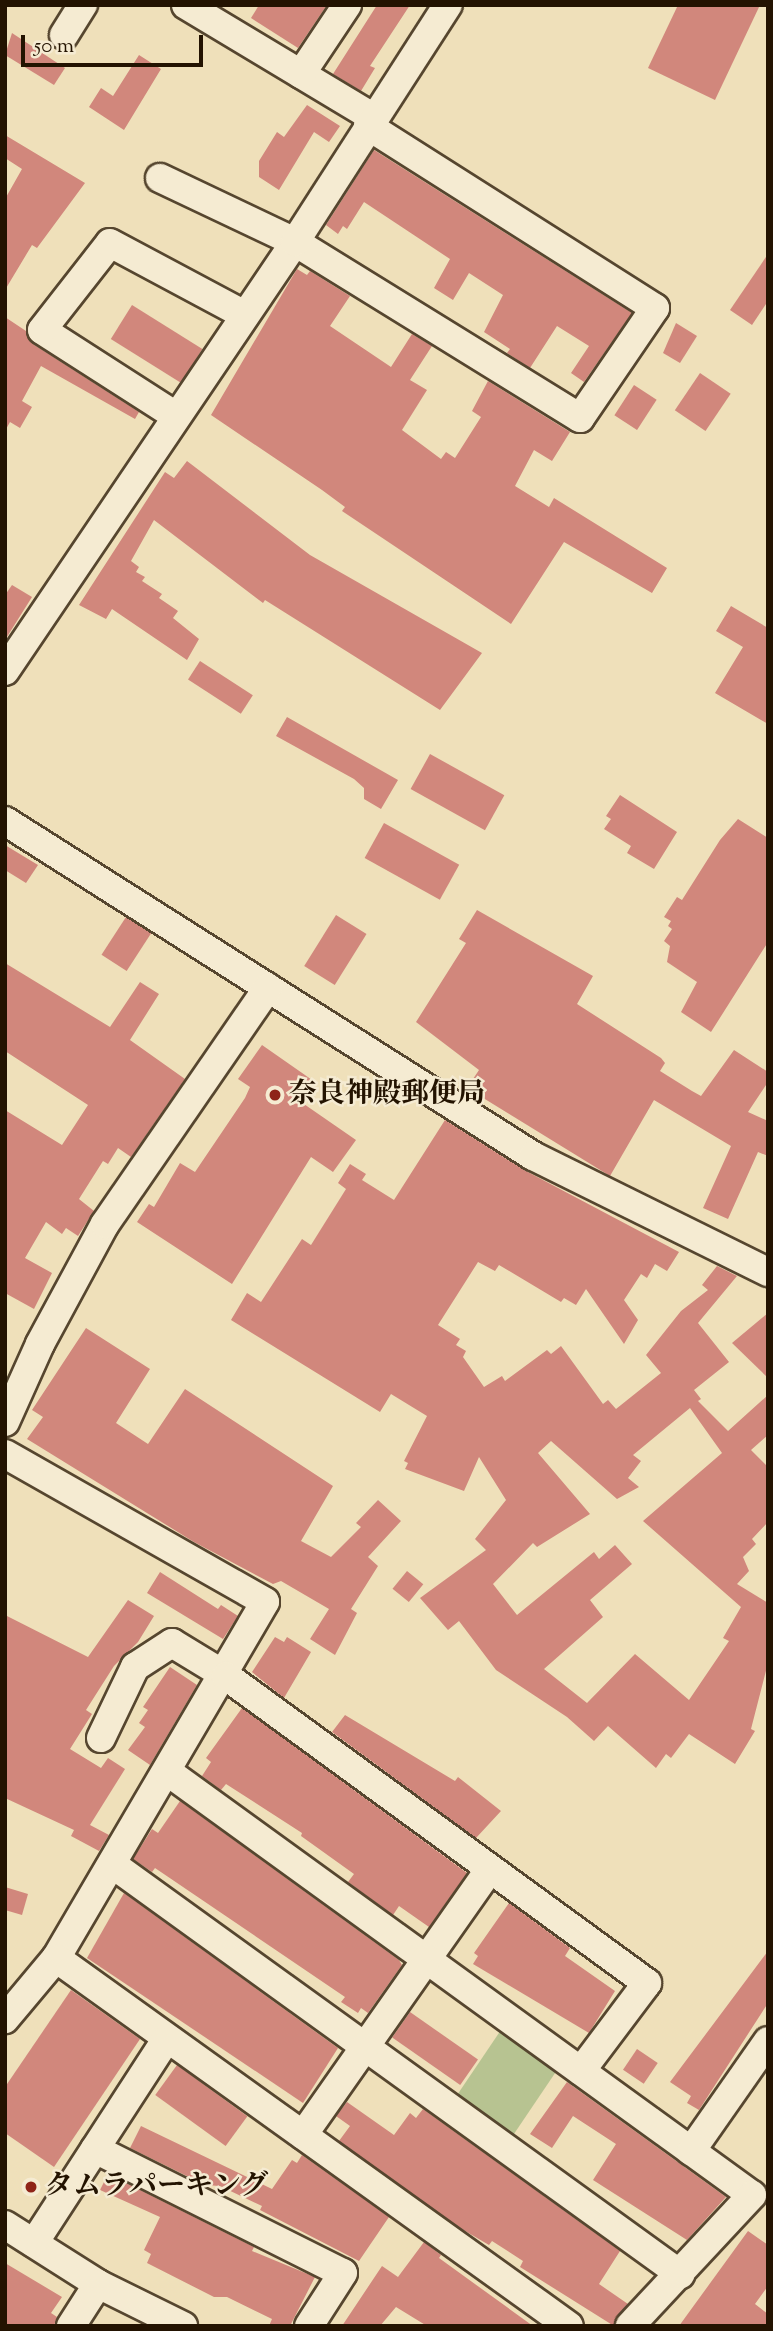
<!DOCTYPE html>
<meta charset="utf-8">
<style>
body{margin:0}
#map{position:relative;width:773px;height:2331px;overflow:hidden;background:#efe0ba;font-family:"Sorts Mill Goudy","Noto Serif JP",serif}
div>[style]{position:absolute}
.green>*{inset:0;background:#b7c391;transform-origin:0 0}
.building>*{inset:0;background:#d1877c;transform-origin:0 0}
.roads{filter:drop-shadow(2px 0 #56462f) drop-shadow(-2px 0 #56462f) drop-shadow(0 2px #56462f) drop-shadow(0 -2px #56462f)}
.minor>*{height:28px;margin:-14px;padding:0 14px;transform-origin:14px;border-radius:14px;background:#f5ebd2}
.dots>*{width:19px;height:19px;translate:-50% -50%;box-sizing:border-box;border:4px solid #f5ebd2;border-radius:50%}
span{translate:-50% -50%;white-space:nowrap;text-align:center;line-height:1.15;-webkit-text-stroke:5px #f5ebd2;paint-order:stroke}
.poi-label{font-size:28px;color:#231301;font-weight:700}
.left{translate:0 -50%;text-align:left}
.frame{position:absolute;inset:0;border:7px solid #231301;pointer-events:none}
.scale{position:absolute;left:21px;top:35px;width:182px;height:32px;box-sizing:border-box;border:4px solid #231301;border-top:0;padding-left:9px;font-size:21px;line-height:24px;white-space:nowrap;color:#231301;-webkit-text-stroke:5px #f5ebd2;paint-order:stroke}
</style>
<div id="map">
<div class="green">
<i style="left:505px;top:2024px;width:69px;height:89px;rotate:34deg"></i>
</div>
<div class="building">
<i style="clip-path:polygon(259px 5px,327px 5px,298px 48px,251px 18px)"></i>
<i style="clip-path:polygon(377px 5px,410px 5px,370px 66px,375px 68px,361px 91px,333px 74px)"></i>
<i style="clip-path:polygon(678px 5px,760px 5px,715px 100px,648px 68px)"></i>
<i style="clip-path:polygon(12px 33px,65px 68px,54px 85px,5px 55px)"></i>
<i style="clip-path:polygon(139px 55px,161px 69px,124px 130px,89px 107px,101px 88px,113px 96px)"></i>
<i style="clip-path:polygon(307px 105px,340px 126px,329px 142px,314px 132px,279px 190px,259px 177px,259px 161px,277px 132px,284px 137px)"></i>
<i style="clip-path:polygon(5px 135px,85px 183px,37px 248px,32px 245px,5px 290px,5px 199px,22px 169px,5px 158px)"></i>
<i style="clip-path:polygon(374px 150px,632px 313px,584px 382px,571px 373px,589px 346px,557px 326px,530px 368px,507px 353px,510px 349px,484px 332px,503px 295px,469px 273px,453px 300px,434px 288px,450px 259px,364px 202px,347px 229px,343px 226px,338px 234px,326px 225px)"></i>
<i style="clip-path:polygon(768px 254px,768px 301px,752px 325px,730px 310px)"></i>
<i style="clip-path:polygon(297px 269px,307px 275px,310px 271px,350px 296px,330px 326px,391px 367px,412px 334px,432px 346px,410px 380px,427px 390px,402px 430px,441px 459px,446px 452px,455px 458px,481px 417px,472px 411px,488px 381px,570px 432px,552px 461px,534px 450px,515px 486px,549px 507px,554px 498px,667px 568px,652px 593px,564px 542px,511px 624px,342px 511px,345px 507px,322px 490px,211px 415px)"></i>
<i style="left:132px;top:305px;width:83px;height:40px;rotate:32deg"></i>
<i style="clip-path:polygon(5px 317px,26px 331px,33px 344px,139px 412px,135px 419px,41px 366px,22px 401px,32px 407px,20px 428px,10px 422px,5px 431px)"></i>
<i style="clip-path:polygon(676px 323px,697px 336px,680px 363px,663px 353px)"></i>
<i style="left:700px;top:373px;width:37px;height:45px;rotate:34deg"></i>
<i style="left:634px;top:385px;width:27px;height:36px;rotate:33deg"></i>
<i style="clip-path:polygon(187px 461px,310px 555px,482px 653px,440px 710px,265px 600px,263px 603px,154px 520px,131px 561px,139px 567px,136px 572px,145px 577px,142px 581px,162px 594px,159px 598px,178px 611px,173px 618px,199px 639px,187px 660px,112px 609px,106px 619px,79px 605px,165px 472px,174px 478px)"></i>
<i style="clip-path:polygon(12px 585px,32px 597px,5px 640px,5px 595px)"></i>
<i style="clip-path:polygon(731px 606px,768px 628px,768px 724px,715px 693px,743px 647px,716px 631px)"></i>
<i style="left:200px;top:661px;width:63px;height:22px;rotate:33deg"></i>
<i style="clip-path:polygon(287px 717px,398px 780px,381px 809px,364px 799px,364px 788px,354px 779px,276px 736px)"></i>
<i style="left:430px;top:754px;width:85px;height:40px;rotate:29deg"></i>
<i style="clip-path:polygon(620px 795px,677px 832px,654px 869px,627px 853px,631px 846px,604px 829px,611px 819px,606px 816px)"></i>
<i style="clip-path:polygon(738px 819px,768px 838px,768px 942px,711px 1032px,681px 1012px,697px 982px,667px 962px,670px 946px,664px 941px,672px 929px,668px 926px,671px 921px,664px 917px,677px 897px,682px 900px,720px 840px)"></i>
<i style="left:384px;top:823px;width:86px;height:40px;rotate:29deg"></i>
<i style="clip-path:polygon(5px 845px,38px 865px,26px 883px,5px 870px)"></i>
<i style="clip-path:polygon(477px 910px,593px 976px,577px 1004px,661px 1058px,665px 1063px,660px 1071px,692px 1091px,701px 1096px,734px 1050px,768px 1072px,768px 1082px,748px 1112px,768px 1121px,768px 1156px,758px 1152px,728px 1219px,703px 1208px,731px 1146px,654px 1100px,610px 1176px,467px 1088px,479px 1070px,416px 1022px,466px 943px,459px 939px)"></i>
<i style="left:336px;top:915px;width:36px;height:60px;rotate:32deg"></i>
<i style="left:126px;top:917px;width:30px;height:45px;rotate:33deg"></i>
<i style="clip-path:polygon(5px 963px,110px 1027px,140px 982px,159px 994px,130px 1040px,185px 1079px,131px 1157px,118px 1148px,108px 1164px,103px 1161px,79px 1199px,94px 1211px,78px 1236px,66px 1228px,62px 1234px,46px 1222px,25px 1258px,52px 1273px,34px 1309px,5px 1293px,5px 1110px,62px 1145px,88px 1105px,5px 1051px)"></i>
<i style="clip-path:polygon(262px 1045px,315px 1082px,301px 1102px,356px 1140px,333px 1172px,311px 1157px,232px 1284px,137px 1222px,149px 1204px,154px 1207px,180px 1163px,195px 1172px,245px 1098px,250px 1087px,238px 1079px)"></i>
<i style="clip-path:polygon(evenodd,445px 1120px,524px 1170px,679px 1252px,667px 1271px,655px 1264px,647px 1278px,641px 1274px,624px 1300px,638px 1320px,624px 1344px,586px 1289px,576px 1305px,564px 1298px,561px 1302px,499px 1265px,495px 1271px,478px 1262px,438px 1325px,460px 1339px,456px 1345px,466px 1351px,463px 1357px,484px 1387px,502px 1376px,505px 1381px,547px 1350px,551px 1354px,561px 1346px,603px 1404px,608px 1400px,616px 1409px,661px 1373px,646px 1355px,681px 1311px,708px 1290px,702px 1285px,717px 1266px,737px 1276px,698px 1323px,729px 1362px,694px 1390px,701px 1399px,698px 1401px,728px 1431px,768px 1395px,768px 1435px,751px 1450px,768px 1467px,768px 1522px,752px 1539px,756px 1544px,743px 1557px,749px 1571px,737px 1584px,768px 1603px,768px 1663px,751px 1729px,755px 1731px,735px 1764px,689px 1734px,671px 1758px,666px 1754px,656px 1768px,608px 1726px,594px 1741px,567px 1717px,496px 1670px,459px 1621px,448px 1630px,420px 1598px,486px 1550px,475px 1539px,506px 1500px,479px 1457px,464px 1491px,405px 1469px,408px 1463px,404px 1461px,427px 1416px,391px 1394px,380px 1412px,231px 1320px,247px 1293px,261px 1302px,302px 1239px,311px 1245px,346px 1189px,338px 1183px,350px 1164px,366px 1174px,362px 1180px,394px 1200px,445px 1120px,690px 1408px,722px 1453px,643px 1521px,741px 1607px,723px 1638px,729px 1641px,689px 1700px,635px 1654px,587px 1703px,544px 1669px,603px 1617px,590px 1600px,632px 1564px,615px 1545px,599px 1559px,594px 1552px,517px 1615px,493px 1584px,533px 1543px,537px 1547px,590px 1514px,538px 1453px,551px 1441px,617px 1499px,639px 1487px,628px 1478px,641px 1461px,633px 1455px,690px 1408px)"></i>
<i style="clip-path:polygon(768px 1313px,768px 1378px,732px 1343px)"></i>
<i style="clip-path:polygon(86px 1328px,150px 1369px,116px 1423px,148px 1444px,185px 1389px,333px 1486px,301px 1541px,331px 1557px,361px 1527px,356px 1523px,378px 1500px,401px 1521px,368px 1557px,378px 1566px,351px 1609px,357px 1613px,335px 1655px,310px 1639px,329px 1609px,281px 1581px,273px 1584px,194px 1542px,27px 1439px,43px 1417px,32px 1410px)"></i>
<i style="left:407px;top:1571px;width:21px;height:23px;rotate:39deg"></i>
<i style="clip-path:polygon(160px 1572px,218px 1609px,221px 1605px,238px 1616px,223px 1639px,147px 1593px)"></i>
<i style="clip-path:polygon(128px 1600px,154px 1616px,138px 1642px,114px 1666px,86px 1710px,92px 1714px,70px 1749px,101px 1768px,108px 1758px,125px 1769px,90px 1825px,109px 1835px,99px 1851px,71px 1836px,74px 1830px,5px 1798px,5px 1615px,88px 1657px)"></i>
<i style="clip-path:polygon(275px 1637px,284px 1642px,287px 1637px,311px 1652px,284px 1698px,252px 1672px)"></i>
<i style="clip-path:polygon(170px 1667px,197px 1685px,150px 1765px,128px 1750px,145px 1727px,139px 1723px,148px 1710px,143px 1707px)"></i>
<i style="clip-path:polygon(242px 1708px,467px 1873px,429px 1927px,399px 1906px,393px 1915px,348px 1882px,354px 1874px,301px 1836px,302px 1833px,226px 1784px,221px 1790px,202px 1776px,211px 1762px,206px 1758px)"></i>
<i style="clip-path:polygon(345px 1715px,455px 1781px,458px 1777px,501px 1811px,476px 1838px,332px 1732px)"></i>
<i style="clip-path:polygon(180px 1801px,399px 1960px,402px 1965px,368px 2013px,361px 2008px,358px 2013px,341px 2002px,345px 1997px,155px 1868px,152px 1872px,133px 1859px,152px 1829px,158px 1833px)"></i>
<i style="clip-path:polygon(5px 1887px,28px 1894px,22px 1915px,5px 1910px)"></i>
<i style="clip-path:polygon(124px 1893px,338px 2048px,303px 2103px,87px 1958px)"></i>
<i style="clip-path:polygon(509px 1903px,570px 1948px,565px 1956px,615px 1991px,589px 2033px,473px 1964px,478px 1956px,474px 1953px)"></i>
<i style="clip-path:polygon(768px 1951px,768px 2003px,699px 2110px,687px 2103px,691px 2096px,670px 2082px)"></i>
<i style="clip-path:polygon(71px 1990px,140px 2039px,54px 2167px,5px 2133px,5px 2087px)"></i>
<i style="left:410px;top:2012px;width:83px;height:31px;rotate:35deg"></i>
<i style="left:637px;top:2049px;width:25px;height:25px;rotate:34deg"></i>
<i style="left:177px;top:2065px;width:87px;height:37px;rotate:36deg"></i>
<i style="clip-path:polygon(567px 2082px,726px 2197px,687px 2240px,593px 2180px,616px 2144px,573px 2116px,552px 2148px,530px 2134px)"></i>
<i style="clip-path:polygon(347px 2102px,394px 2135px,410px 2113px,416px 2118px,423px 2109px,620px 2251px,599px 2284px,628px 2304px,614px 2326px,520px 2267px,523px 2261px,492px 2241px,489px 2245px,460px 2228px,339px 2141px,350px 2126px,336px 2116px)"></i>
<i style="clip-path:polygon(141px 2126px,272px 2189px,292px 2160px,297px 2163px,302px 2155px,389px 2217px,359px 2261px,260px 2210px,262px 2206px,220px 2186px,205px 2185px,130px 2148px)"></i>
<i style="clip-path:polygon(108px 2174px,254px 2247px,252px 2251px,315px 2277px,290px 2326px,269px 2326px,272px 2319px,227px 2297px,214px 2297px,147px 2263px,151px 2254px,144px 2250px,160px 2217px,100px 2190px)"></i>
<i style="clip-path:polygon(748px 2231px,768px 2245px,768px 2286px,755px 2304px,768px 2314px,768px 2326px,679px 2326px)"></i>
<i style="clip-path:polygon(424px 2242px,441px 2255px,439px 2258px,533px 2326px,427px 2326px,396px 2307px,380px 2326px,342px 2326px,382px 2266px,398px 2277px)"></i>
<i style="clip-path:polygon(5px 2263px,62px 2297px,51px 2313px,57px 2317px,54px 2326px,5px 2326px)"></i>
</div>
<div class="roads">
<div class="minor">
<i style="left:186px;top:5px;width:219px;rotate:31deg"></i>
<i style="left:64px;top:35px;width:36px;rotate:-58deg"></i>
<i style="left:301px;top:74px;width:83px;rotate:-56.3deg"></i>
<i style="left:160px;top:178px;width:149px;rotate:25.4deg"></i>
<i style="left:295px;top:242px;width:335px;rotate:31.7deg"></i>
<i style="left:580px;top:418px;width:133px;rotate:-55.7deg"></i>
<i style="left:655px;top:308px;width:340px;rotate:-147.6deg"></i>
<i style="left:176px;top:416px;width:159px;rotate:-147.3deg"></i>
<i style="left:42px;top:330px;width:110px;rotate:-52deg"></i>
<i style="left:110px;top:243px;width:153px;rotate:28.1deg"></i>
<i style="left:5px;top:671px;width:518px;rotate:-55.94deg"></i>
<i style="left:295px;top:242px;width:282px;rotate:-57.2deg"></i>
<i style="left:5px;top:821px;width:625px;rotate:32.39deg"></i>
<i style="left:533px;top:1156px;width:262px;rotate:26.3deg"></i>
<i style="left:5px;top:1422px;width:85px;rotate:-65.8deg"></i>
<i style="left:40px;top:1344px;width:136px;rotate:-61.6deg"></i>
<i style="left:105px;top:1224px;width:287px;rotate:-55.4deg"></i>
<i style="left:5px;top:1454px;width:299px;rotate:29.6deg"></i>
<i style="left:265px;top:1602px;width:413px;rotate:120.4deg"></i>
<i style="left:56px;top:1958px;width:80px;rotate:129.9deg"></i>
<i style="left:101px;top:1738px;width:79px;rotate:-64.4deg"></i>
<i style="left:135px;top:1667px;width:44px;rotate:-33deg"></i>
<i style="left:172px;top:1643px;width:63px;rotate:31.4deg"></i>
<i style="left:226px;top:1676px;width:521px;rotate:36.1deg"></i>
<i style="left:647px;top:1983px;width:110px;rotate:126.9deg"></i>
<i style="left:168px;top:1772px;width:721px;rotate:35.92deg"></i>
<i style="left:752px;top:2195px;width:179px;rotate:133deg"></i>
<i style="left:112px;top:1864px;width:701px;rotate:35.82deg"></i>
<i style="left:56px;top:1958px;width:631px;rotate:35.65deg"></i>
<i style="left:303px;top:2135px;width:324px;rotate:-54.9deg"></i>
<i style="left:95px;top:2149px;width:277px;rotate:26.6deg"></i>
<i style="left:343px;top:2273px;width:63px;rotate:122.7deg"></i>
<i style="left:691px;top:2151px;width:134px;rotate:-55deg"></i>
<i style="left:5px;top:2225px;width:110px;rotate:32.4deg"></i>
<i style="left:98px;top:2284px;width:95px;rotate:26.3deg"></i>
<i style="left:34px;top:2243px;width:244px;rotate:-57deg"></i>
<i style="left:71px;top:2326px;width:50px;rotate:-57.3deg"></i>
</div>
</div>
<div class="dots">
<i style="left:275px;top:1095px;background:#8f2418"></i>
<i style="left:31px;top:2187px;background:#8f2418"></i>
</div>
<div class="poi-label">
<span class="left" style="left:289px;top:1095px">奈良神殿郵便局</span>
<span class="left" style="left:45px;top:2187px">タムラパーキング</span>
</div>
<div class="frame"></div>
<div class="scale">50 m</div>
</div>
